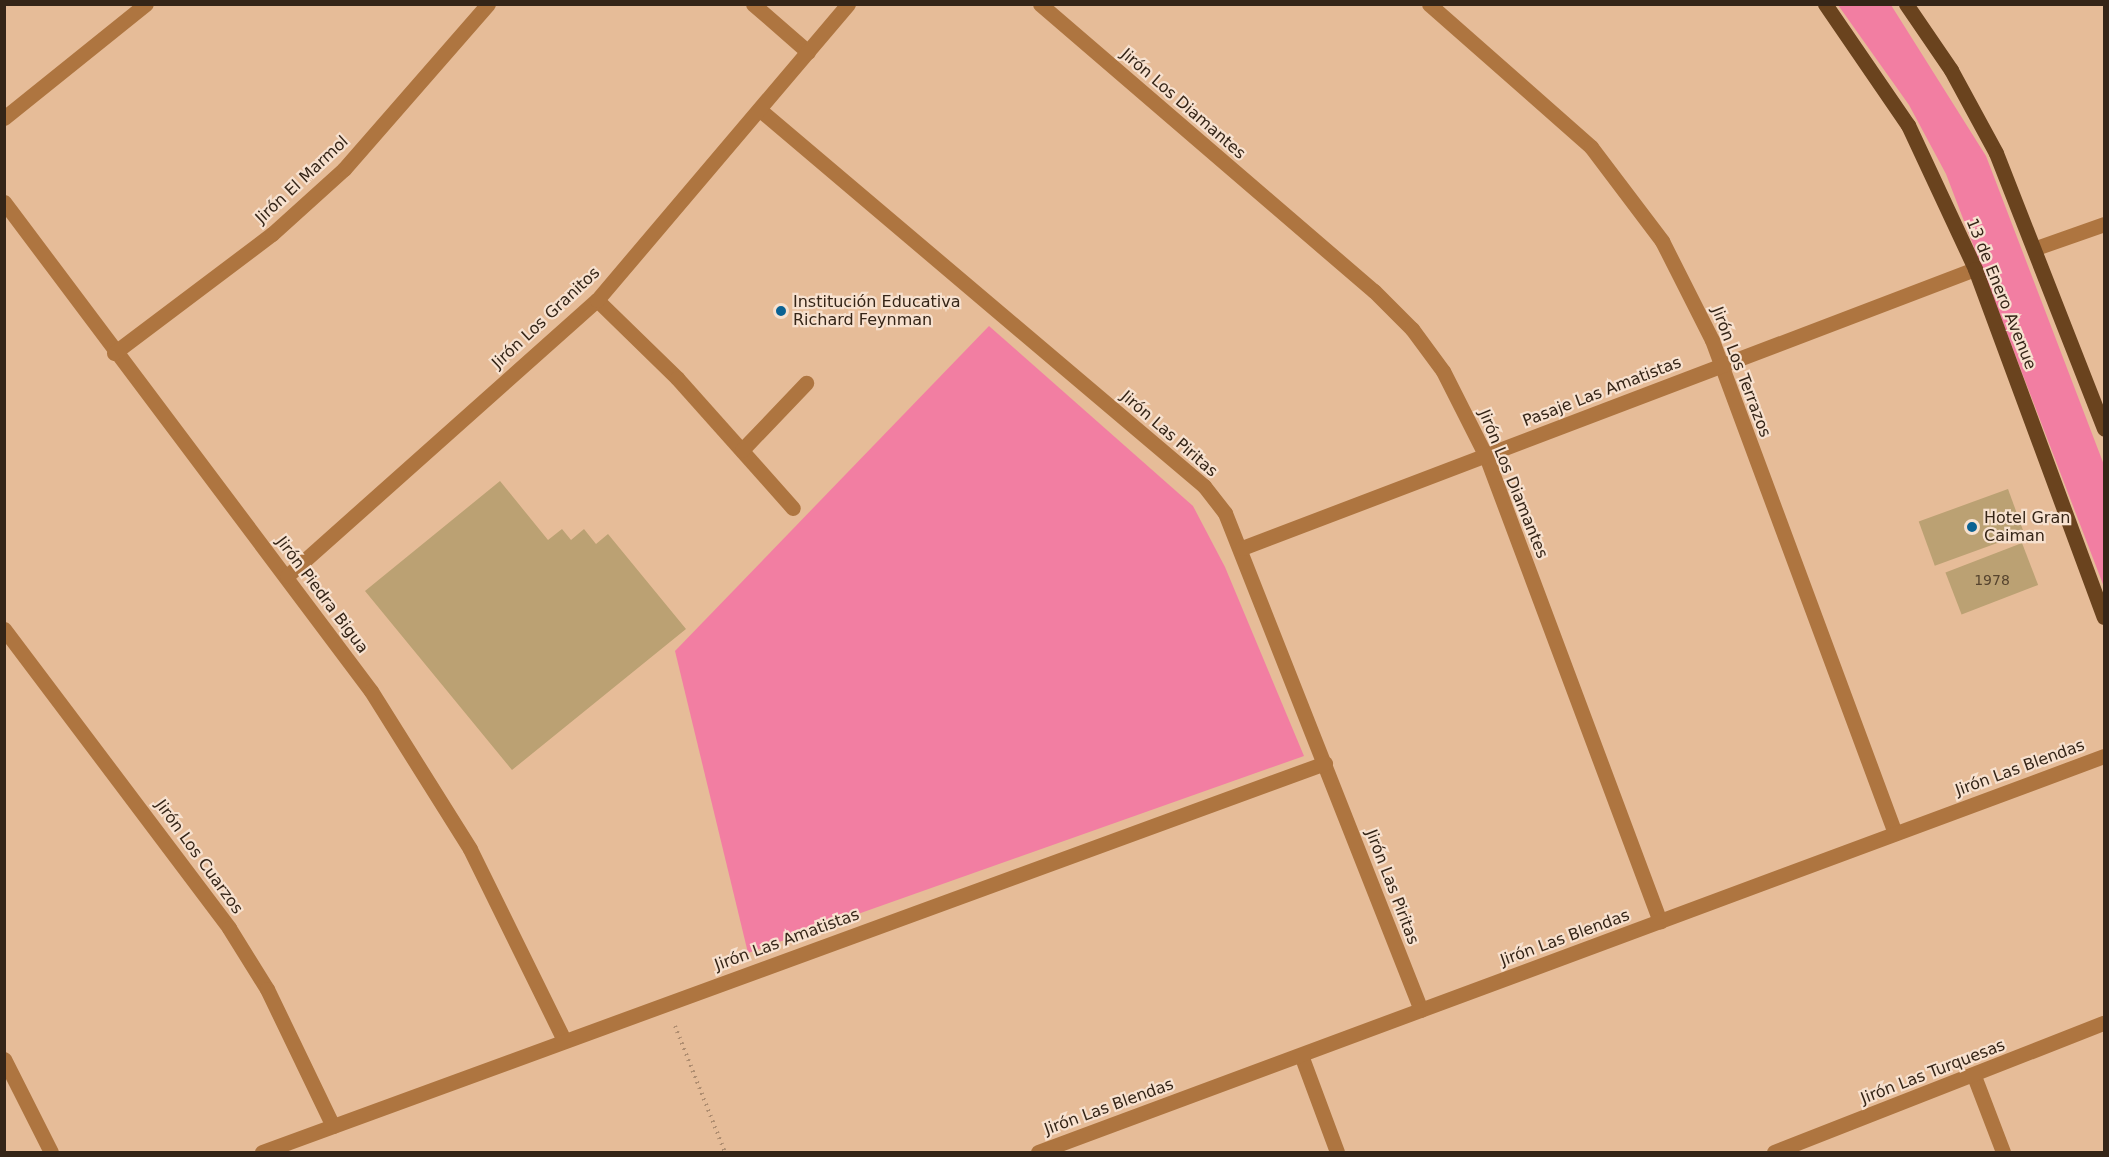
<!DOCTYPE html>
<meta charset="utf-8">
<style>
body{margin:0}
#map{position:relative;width:2109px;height:1157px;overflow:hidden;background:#e6bc98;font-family:"DejaVu Sans",sans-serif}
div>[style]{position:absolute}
.green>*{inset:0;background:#f27ea2}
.building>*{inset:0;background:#bba173;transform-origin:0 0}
.path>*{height:4px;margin-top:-2px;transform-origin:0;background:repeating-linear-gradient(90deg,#af8d70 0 1.5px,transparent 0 6px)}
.minor>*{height:15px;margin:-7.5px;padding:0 7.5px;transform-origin:7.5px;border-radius:7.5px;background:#ae7540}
.major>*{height:15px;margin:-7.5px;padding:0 7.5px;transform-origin:7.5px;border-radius:7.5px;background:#6a431e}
.dots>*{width:16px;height:16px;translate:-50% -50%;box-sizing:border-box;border:3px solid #f7e1cf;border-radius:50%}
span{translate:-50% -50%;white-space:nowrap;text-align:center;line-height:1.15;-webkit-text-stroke:4.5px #f7e1cf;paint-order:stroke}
.number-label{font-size:14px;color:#56442e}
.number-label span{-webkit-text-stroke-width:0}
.street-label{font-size:16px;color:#352517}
.poi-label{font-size:16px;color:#352517}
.left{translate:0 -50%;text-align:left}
.frame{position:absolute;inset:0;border:6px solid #352517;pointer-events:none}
</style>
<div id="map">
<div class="green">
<i style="clip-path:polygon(1838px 5px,1891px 5px,1986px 156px,2104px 465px,2104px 587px,1946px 174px,1909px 105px)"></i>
<i style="clip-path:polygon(989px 326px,1193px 506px,1225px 567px,1304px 756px,748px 953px,675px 651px)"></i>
</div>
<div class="building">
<i style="clip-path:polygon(500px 481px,548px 540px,562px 529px,571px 540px,584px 529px,596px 544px,608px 534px,686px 629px,512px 770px,365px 591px)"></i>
<i style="left:2008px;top:489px;width:47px;height:95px;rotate:70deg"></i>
<i style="left:2022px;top:543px;width:45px;height:82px;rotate:69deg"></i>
</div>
<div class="path">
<i style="left:675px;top:1026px;width:136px;rotate:68.4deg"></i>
</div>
<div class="minor">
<i style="left:753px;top:4px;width:73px;rotate:41.1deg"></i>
<i style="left:1040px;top:4px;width:440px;rotate:40.7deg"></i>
<i style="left:1374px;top:291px;width:54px;rotate:45deg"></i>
<i style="left:1412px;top:329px;width:52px;rotate:53.6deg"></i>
<i style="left:1443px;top:371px;width:95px;rotate:63.2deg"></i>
<i style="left:1486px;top:456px;width:497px;rotate:69.5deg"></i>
<i style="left:1429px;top:4px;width:216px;rotate:41.4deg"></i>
<i style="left:1591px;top:147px;width:118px;rotate:52.9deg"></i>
<i style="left:1662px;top:241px;width:111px;rotate:63.2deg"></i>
<i style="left:1712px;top:340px;width:526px;rotate:69.64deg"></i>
<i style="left:760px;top:110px;width:582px;rotate:40.26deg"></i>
<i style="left:1204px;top:486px;width:34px;rotate:52deg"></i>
<i style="left:1225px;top:513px;width:534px;rotate:68.48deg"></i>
<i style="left:4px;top:118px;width:182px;rotate:-38.8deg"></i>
<i style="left:4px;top:202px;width:611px;rotate:53.11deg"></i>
<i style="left:371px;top:691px;width:186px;rotate:57.9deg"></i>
<i style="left:470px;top:849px;width:213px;rotate:63.8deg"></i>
<i style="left:2036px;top:248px;width:72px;rotate:-19.4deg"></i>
<i style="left:597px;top:300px;width:112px;rotate:44.3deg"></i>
<i style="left:677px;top:378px;width:174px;rotate:48.3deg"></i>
<i style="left:114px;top:353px;width:198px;rotate:-37deg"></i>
<i style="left:272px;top:234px;width:97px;rotate:-42.1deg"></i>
<i style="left:344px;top:169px;width:219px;rotate:-48.9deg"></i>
<i style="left:742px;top:450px;width:93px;rotate:-46.3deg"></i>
<i style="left:1242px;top:548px;width:784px;rotate:-20.84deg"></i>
<i style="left:287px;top:576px;width:415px;rotate:-41.7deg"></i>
<i style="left:597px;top:300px;width:388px;rotate:-49.7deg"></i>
<i style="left:4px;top:629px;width:374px;rotate:53deg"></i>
<i style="left:229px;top:928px;width:72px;rotate:58.1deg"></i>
<i style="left:267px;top:989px;width:152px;rotate:64.3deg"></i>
<i style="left:1301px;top:1055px;width:103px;rotate:69.6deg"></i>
<i style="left:4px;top:1059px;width:104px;rotate:63.2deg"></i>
<i style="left:1974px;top:1076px;width:81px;rotate:69.1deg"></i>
<i style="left:262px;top:1152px;width:1132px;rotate:-20.1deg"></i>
<i style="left:1038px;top:1152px;width:1137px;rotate:-20.38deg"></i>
<i style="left:1774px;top:1152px;width:354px;rotate:-21.4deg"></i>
</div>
<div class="major">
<i style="left:1825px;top:4px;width:147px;rotate:55.6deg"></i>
<i style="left:1908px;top:125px;width:159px;rotate:65deg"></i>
<i style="left:1975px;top:269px;width:371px;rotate:69.7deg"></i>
<i style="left:1906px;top:4px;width:80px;rotate:55.7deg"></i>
<i style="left:1951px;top:70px;width:94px;rotate:61.5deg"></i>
<i style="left:1996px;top:153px;width:296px;rotate:68.6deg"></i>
</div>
<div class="dots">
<i style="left:781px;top:311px;background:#0b6293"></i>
<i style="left:1972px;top:527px;background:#0b6293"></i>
</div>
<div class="number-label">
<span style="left:1992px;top:580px">1978</span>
</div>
<div class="street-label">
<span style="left:1183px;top:104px;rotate:41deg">Jirón Los Diamantes</span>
<span style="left:302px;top:180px;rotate:-43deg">Jirón El Marmol</span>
<span style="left:2001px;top:294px;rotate:68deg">13 de Enero Avenue</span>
<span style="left:546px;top:318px;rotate:-43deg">Jirón Los Granitos</span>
<span style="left:1741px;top:372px;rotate:69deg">Jirón Los Terrazos</span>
<span style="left:1602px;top:392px;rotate:-21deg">Pasaje Las Amatistas</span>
<span style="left:1169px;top:434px;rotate:41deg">Jirón Las Piritas</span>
<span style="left:1513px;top:484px;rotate:68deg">Jirón Los Diamantes</span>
<span style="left:322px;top:595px;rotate:53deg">Jirón Piedra Bigua</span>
<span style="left:2020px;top:768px;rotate:-20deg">Jirón Las Blendas</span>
<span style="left:199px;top:857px;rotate:54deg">Jirón Los Cuarzos</span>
<span style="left:1392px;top:887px;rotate:69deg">Jirón Las Piritas</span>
<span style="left:1565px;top:938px;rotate:-20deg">Jirón Las Blendas</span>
<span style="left:787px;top:940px;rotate:-20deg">Jirón Las Amatistas</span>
<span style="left:1933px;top:1072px;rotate:-21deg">Jirón Las Turquesas</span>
<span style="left:1109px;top:1107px;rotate:-20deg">Jirón Las Blendas</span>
</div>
<div class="poi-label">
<span class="left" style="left:793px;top:311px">Institución Educativa<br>Richard Feynman</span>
<span class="left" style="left:1984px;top:527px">Hotel Gran<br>Caiman</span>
</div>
<div class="frame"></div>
</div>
